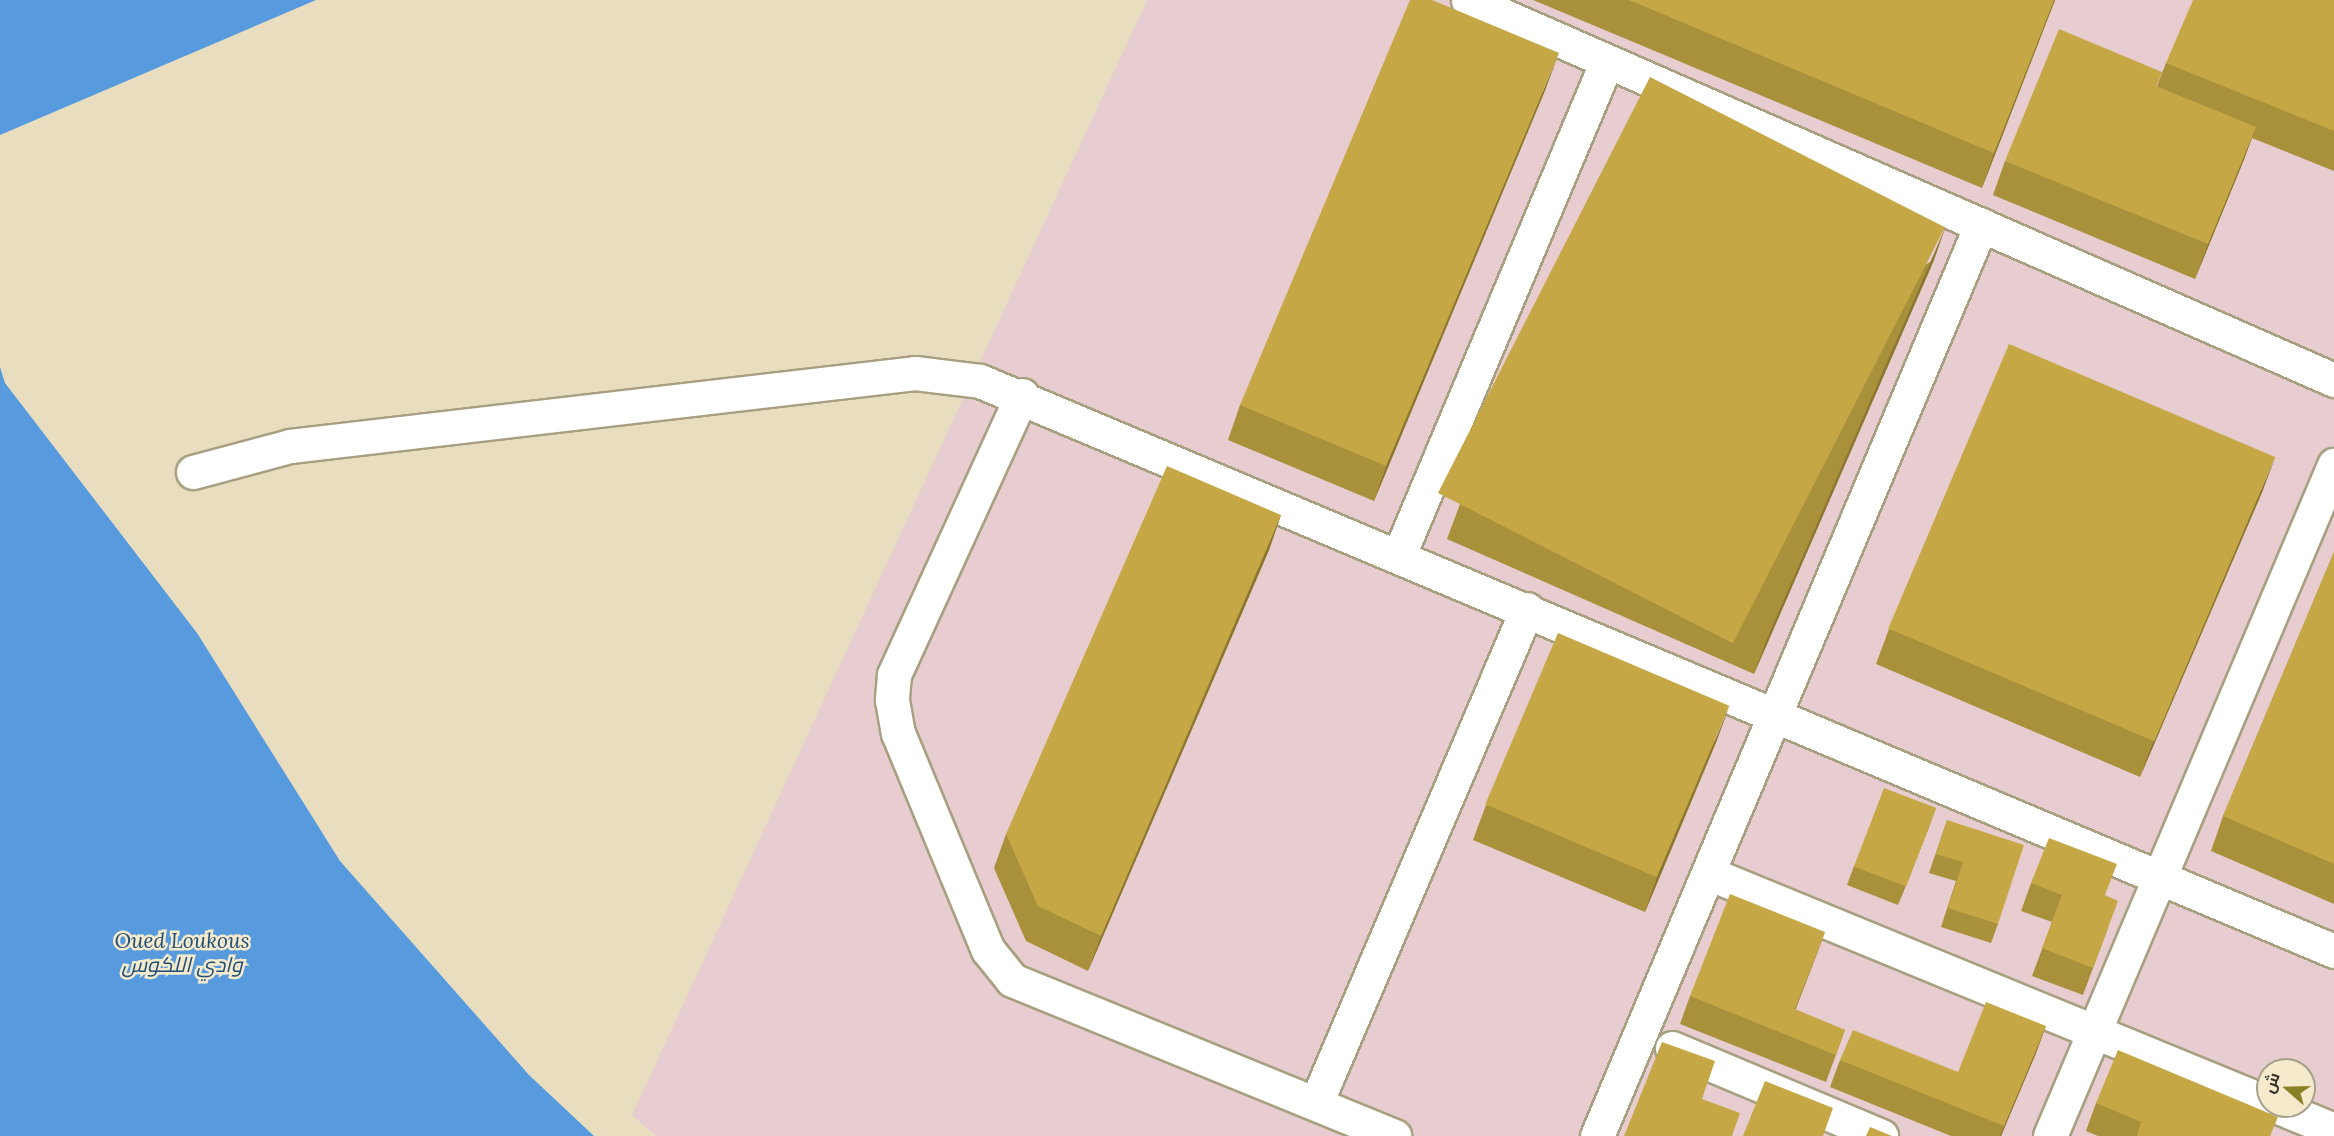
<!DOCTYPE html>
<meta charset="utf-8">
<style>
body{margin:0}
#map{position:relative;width:2334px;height:1136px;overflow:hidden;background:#e8debf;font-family:Lora,Cairo,serif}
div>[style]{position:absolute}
.industrial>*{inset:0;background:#e7cdcf}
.water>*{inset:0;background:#579bde}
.roads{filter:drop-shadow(2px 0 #a89f81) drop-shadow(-2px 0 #a89f81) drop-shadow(0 2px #a89f81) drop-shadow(0 -2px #a89f81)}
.minor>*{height:33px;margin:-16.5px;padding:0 16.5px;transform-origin:16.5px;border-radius:16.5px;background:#fff}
.wall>*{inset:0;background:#a9903b}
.shaded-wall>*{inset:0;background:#8a7630}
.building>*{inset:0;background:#c5a845;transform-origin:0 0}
span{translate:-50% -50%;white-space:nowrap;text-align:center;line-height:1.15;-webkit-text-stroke:5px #f5ebcc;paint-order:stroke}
.water-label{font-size:21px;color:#1e4e7a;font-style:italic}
.north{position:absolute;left:2256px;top:1058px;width:60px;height:60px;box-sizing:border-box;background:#f5ebcc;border:2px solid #a8a18a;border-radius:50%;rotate:290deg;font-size:16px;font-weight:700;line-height:24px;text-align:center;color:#353226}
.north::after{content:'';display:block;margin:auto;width:21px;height:27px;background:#8a7f25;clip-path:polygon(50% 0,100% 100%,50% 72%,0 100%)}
</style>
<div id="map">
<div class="industrial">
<i style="clip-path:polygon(evenodd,1147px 0,2334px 0,2334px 1136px,656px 1136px,632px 1115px,1147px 0,2268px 1070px,2304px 1070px,2304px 1106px,2268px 1106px,2268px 1070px)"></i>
</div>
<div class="water">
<i style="clip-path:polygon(0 0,316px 0,0 135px)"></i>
<i style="clip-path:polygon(0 367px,5px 383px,197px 633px,340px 861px,529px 1075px,594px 1136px,0 1136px)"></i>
</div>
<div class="roads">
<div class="minor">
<i style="left:1468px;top:0;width:946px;rotate:23.69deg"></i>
<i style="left:1022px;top:395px;width:308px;rotate:114.6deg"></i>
<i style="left:894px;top:675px;width:25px;rotate:95deg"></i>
<i style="left:892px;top:700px;width:34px;rotate:80deg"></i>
<i style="left:898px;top:733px;width:235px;rotate:67.5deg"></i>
<i style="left:988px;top:950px;width:38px;rotate:51deg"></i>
<i style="left:1012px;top:980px;width:413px;rotate:22.2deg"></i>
<i style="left:193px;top:472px;width:100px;rotate:-15deg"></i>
<i style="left:290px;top:446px;width:629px;rotate:-6.66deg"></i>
<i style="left:915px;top:373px;width:65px;rotate:7deg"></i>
<i style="left:980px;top:381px;width:1469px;rotate:22.83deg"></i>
<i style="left:1399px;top:555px;width:536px;rotate:-67.17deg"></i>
<i style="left:1708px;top:873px;width:605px;rotate:22.33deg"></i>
<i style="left:1672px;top:1048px;width:227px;rotate:22.8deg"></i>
<i style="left:1316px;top:1103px;width:537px;rotate:-66.87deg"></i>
<i style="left:2276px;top:1106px;width:63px;rotate:22.5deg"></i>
<i style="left:1597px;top:1136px;width:989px;rotate:-67.14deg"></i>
<i style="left:2050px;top:1136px;width:729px;rotate:-67.06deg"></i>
</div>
</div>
<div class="wall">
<i style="clip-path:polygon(1533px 0,2055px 0,1982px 188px)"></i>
<i style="clip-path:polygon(2334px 0,2334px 171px,2252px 138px,2243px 162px,2195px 279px,1993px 195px,2005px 161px,2162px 72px,2156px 86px,2157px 86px,2166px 63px)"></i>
<i style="clip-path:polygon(1546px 88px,1374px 501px,1228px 440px,1240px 405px)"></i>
<i style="clip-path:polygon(1934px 260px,1754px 674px,1447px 539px,1460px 504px)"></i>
<i style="clip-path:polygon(2263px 490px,2140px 777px,1876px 664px,1889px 629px)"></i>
<i style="clip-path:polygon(1281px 515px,1269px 550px,1088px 971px,1026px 941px,994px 868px,1006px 834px)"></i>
<i style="clip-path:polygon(2334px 552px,2334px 904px,2211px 851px,2223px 816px)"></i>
<i style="clip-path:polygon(1717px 740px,1645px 912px,1473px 840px,1486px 805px)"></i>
<i style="clip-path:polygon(1947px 820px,1998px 924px,1991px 943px,1941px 927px,1956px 881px,1929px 873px)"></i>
<i style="clip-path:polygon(1929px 827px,1898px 905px,1847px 885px,1854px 866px)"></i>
<i style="clip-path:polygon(2031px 883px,2105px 896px,2108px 928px,2083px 995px,2032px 976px,2052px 922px,2021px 911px)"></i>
<i style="clip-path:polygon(1825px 932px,1795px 1010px,1845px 1030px,1826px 1082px,1680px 1024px,1690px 996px)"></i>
<i style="clip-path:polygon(2046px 1026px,2036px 1053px,2001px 1136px,1951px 1136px,1830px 1087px,1840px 1060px,1958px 1072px)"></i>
<i style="clip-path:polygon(2096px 1103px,2271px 1136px,2098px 1136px,2086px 1131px)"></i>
</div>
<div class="shaded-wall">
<i style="clip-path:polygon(2054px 0,2055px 0,1982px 188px,1994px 153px)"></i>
<i style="clip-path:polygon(1559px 53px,1546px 88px,1374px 501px,1386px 466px)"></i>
<i style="clip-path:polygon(2256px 127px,2243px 162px,2195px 279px,2208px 244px)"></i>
<i style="clip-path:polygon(1946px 226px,1934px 260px,1754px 674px,1767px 639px)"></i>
<i style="clip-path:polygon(2276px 455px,2263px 490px,2140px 777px,2153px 742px)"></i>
<i style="clip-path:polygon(1281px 515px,1269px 550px,1088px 971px,1101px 936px)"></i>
<i style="clip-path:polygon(1730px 705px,1717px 740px,1645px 912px,1657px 877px)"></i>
<i style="clip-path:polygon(1936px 808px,1929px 827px,1898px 905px,1905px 886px)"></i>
<i style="clip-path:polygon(1825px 932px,1815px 959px,1785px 1037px,1795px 1009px)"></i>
<i style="clip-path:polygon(2046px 1026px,2036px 1053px,2001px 1136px,2000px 1136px)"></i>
</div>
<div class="building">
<i style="clip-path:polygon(1410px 0,1432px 0,1559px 53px,1386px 466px,1240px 405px)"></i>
<i style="clip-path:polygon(1629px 0,2054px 0,1994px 153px)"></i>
<i style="clip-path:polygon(2193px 0,2334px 0,2334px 131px,2166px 63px)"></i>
<i style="clip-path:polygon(2059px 29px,2162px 72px,2156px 86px,2256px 127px,2208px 244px,2005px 161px)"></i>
<i style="left:1650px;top:77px;width:331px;height:467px;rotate:27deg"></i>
<i style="left:2009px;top:344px;width:289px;height:309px;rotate:23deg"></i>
<i style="clip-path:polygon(1167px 466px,1281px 515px,1101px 936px,1038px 906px,1006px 834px)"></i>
<i style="clip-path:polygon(2334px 552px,2334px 864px,2223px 816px)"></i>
<i style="left:1558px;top:633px;width:186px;height:186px;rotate:23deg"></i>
<i style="left:1884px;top:788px;width:56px;height:84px;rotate:21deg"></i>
<i style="clip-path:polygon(1947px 820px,2024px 845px,1998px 924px,1948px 908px,1963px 862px,1936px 854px)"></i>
<i style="clip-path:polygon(2049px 838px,2117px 864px,2105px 895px,2118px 901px,2093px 968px,2042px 948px,2062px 895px,2031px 883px)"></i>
<i style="clip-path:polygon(1730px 894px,1825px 932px,1795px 1009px,1845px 1030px,1836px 1055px,1690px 996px)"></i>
<i style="clip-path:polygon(1986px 1002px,2046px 1026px,2004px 1126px,1840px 1060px,1853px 1030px,1958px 1072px)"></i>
<i style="clip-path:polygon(1662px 1042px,1715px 1061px,1702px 1099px,1740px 1113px,1732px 1136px,1624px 1136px)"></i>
<i style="clip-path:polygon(2118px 1050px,2278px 1117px,2270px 1136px,2137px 1136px,2141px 1122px,2096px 1103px)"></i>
<i style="clip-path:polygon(1765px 1081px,1833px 1108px,1823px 1136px,1743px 1136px)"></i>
<i style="clip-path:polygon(1870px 1127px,1892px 1136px,1866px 1136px)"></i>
</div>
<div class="water-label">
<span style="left:182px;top:953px">Oued Loukous<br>وادي اللكوس</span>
</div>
<div class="north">ش</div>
</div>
